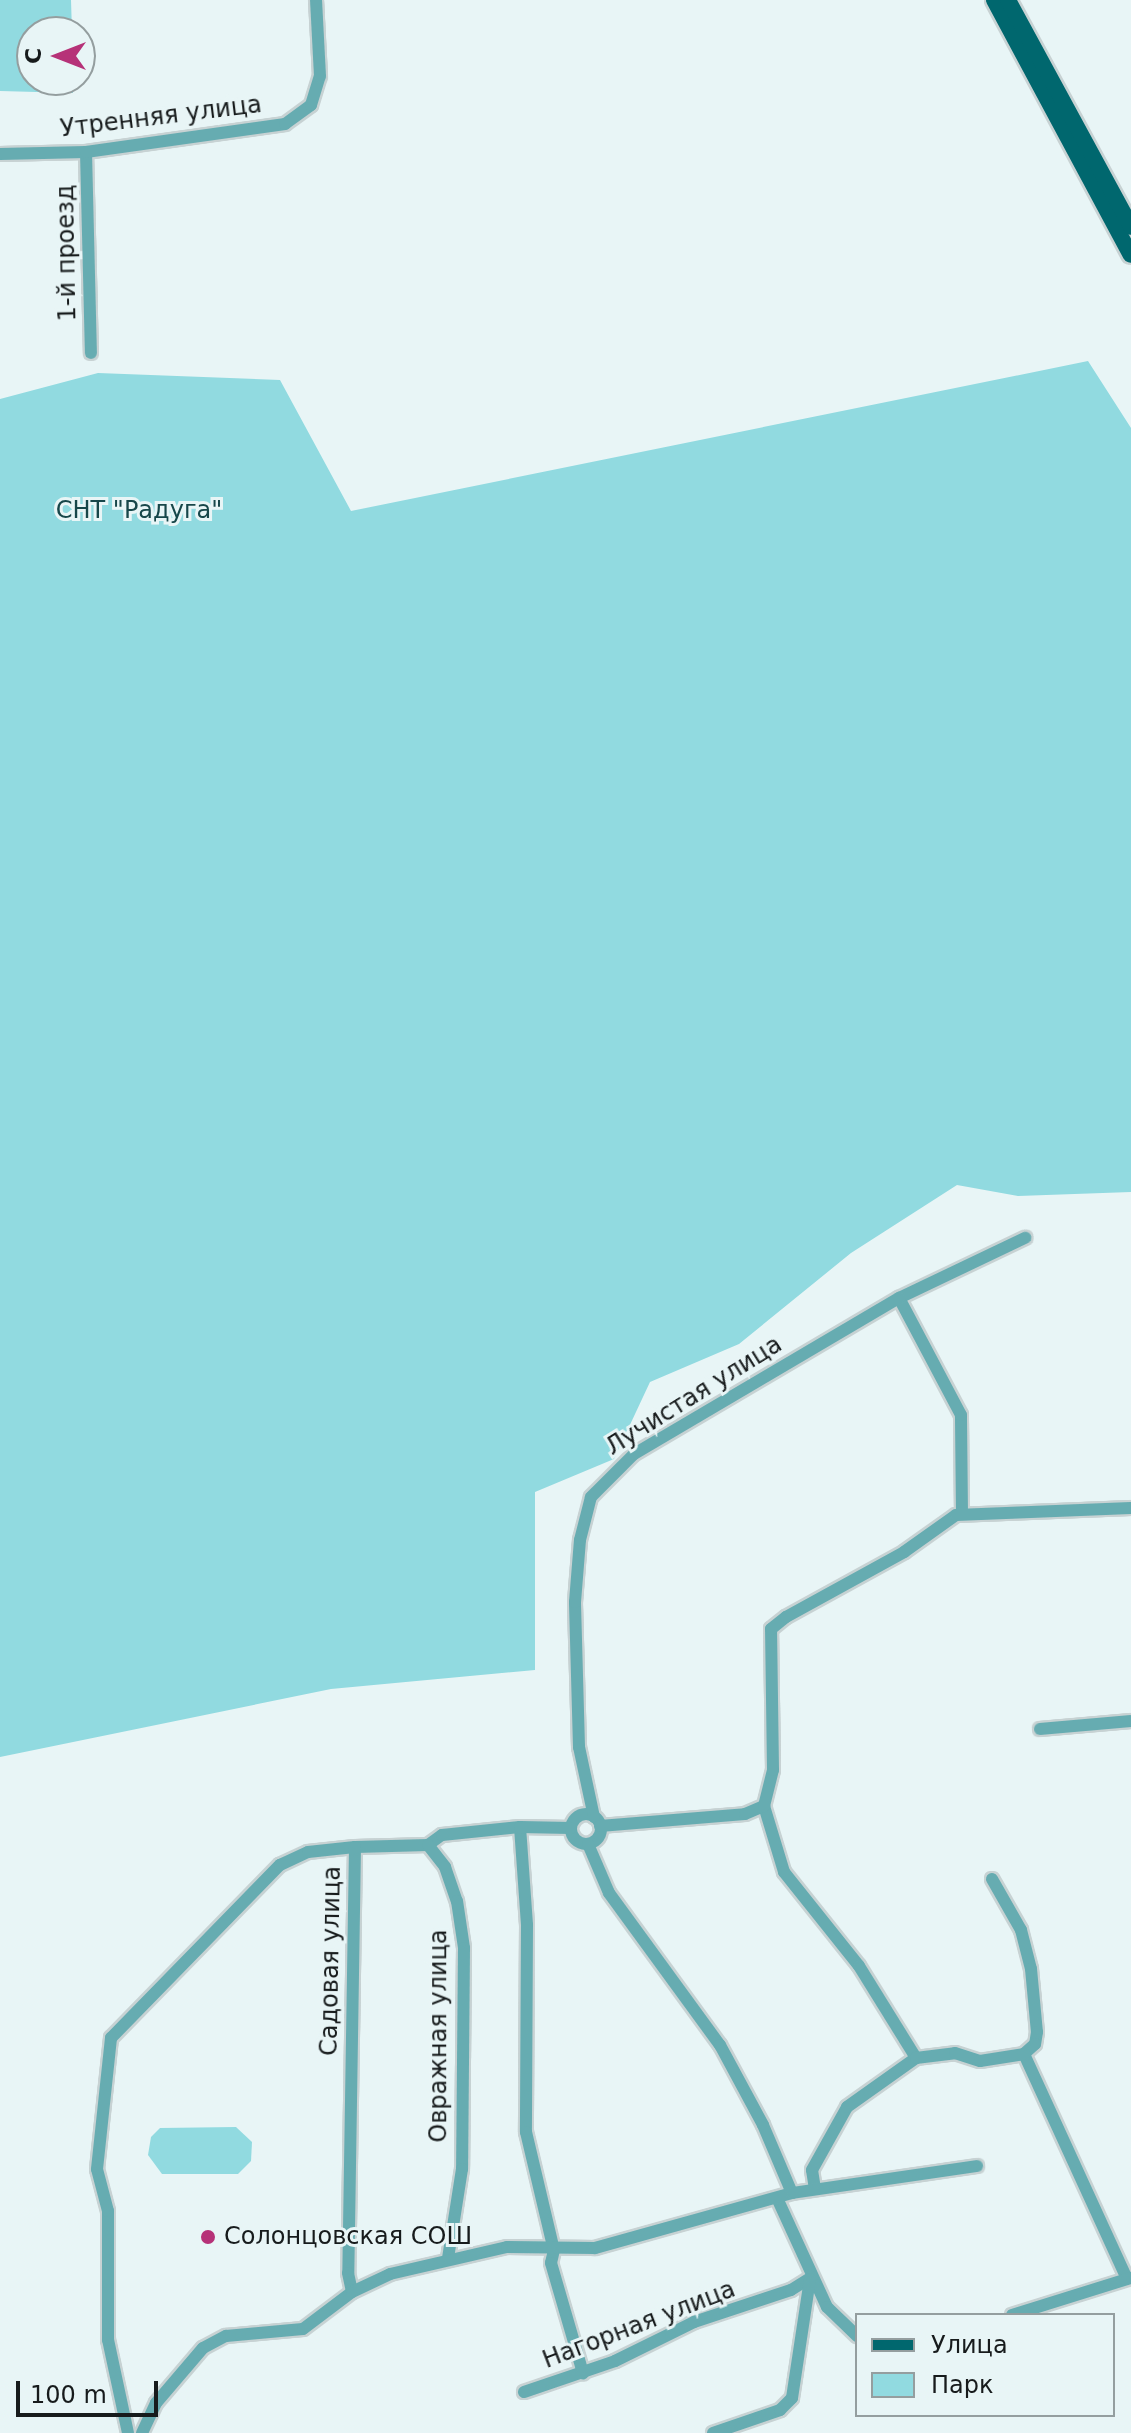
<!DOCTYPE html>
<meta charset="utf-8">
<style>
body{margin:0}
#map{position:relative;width:1131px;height:2433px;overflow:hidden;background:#e8f5f6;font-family:"DejaVu Sans",sans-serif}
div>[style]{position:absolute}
.green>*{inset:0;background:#91dae0}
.roads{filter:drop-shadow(2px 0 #c7d2d3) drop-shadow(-2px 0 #c7d2d3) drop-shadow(0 2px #c7d2d3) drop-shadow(0 -2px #c7d2d3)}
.minor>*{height:12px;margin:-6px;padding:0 6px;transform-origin:6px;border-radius:6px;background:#66acb1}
.minor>.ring{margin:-6px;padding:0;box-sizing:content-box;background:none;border:12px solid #66acb1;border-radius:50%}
.major>*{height:16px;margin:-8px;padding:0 8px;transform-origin:8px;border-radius:8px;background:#00676e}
.dots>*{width:22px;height:22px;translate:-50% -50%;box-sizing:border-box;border:4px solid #e8f5f6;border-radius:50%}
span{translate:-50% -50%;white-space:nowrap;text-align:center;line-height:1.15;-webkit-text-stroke:6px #e8f5f6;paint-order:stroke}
.street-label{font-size:24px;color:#171b1c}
.park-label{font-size:24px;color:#17474a}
.poi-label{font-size:24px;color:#171b1c}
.left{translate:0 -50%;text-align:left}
.legend{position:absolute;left:855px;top:2313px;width:260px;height:104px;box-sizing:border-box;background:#e8f5f6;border:2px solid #949e9f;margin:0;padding:10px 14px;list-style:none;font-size:24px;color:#171b1c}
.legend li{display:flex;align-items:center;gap:16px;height:40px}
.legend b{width:40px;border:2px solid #949e9f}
.north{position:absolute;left:16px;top:16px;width:80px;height:80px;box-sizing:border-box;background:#e8f5f6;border:2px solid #949e9f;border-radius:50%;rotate:270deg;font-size:22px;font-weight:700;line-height:32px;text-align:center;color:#171b1c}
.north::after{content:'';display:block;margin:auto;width:28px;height:36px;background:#b63278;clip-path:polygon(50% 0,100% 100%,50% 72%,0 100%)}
.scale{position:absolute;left:16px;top:2381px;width:142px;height:36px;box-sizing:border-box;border:4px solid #171b1c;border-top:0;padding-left:10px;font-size:24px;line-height:28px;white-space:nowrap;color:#171b1c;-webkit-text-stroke:6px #e8f5f6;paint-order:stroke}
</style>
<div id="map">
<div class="green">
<i style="clip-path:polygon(0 0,71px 0,72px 32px,32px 32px,32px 80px,73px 80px,73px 93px,0 91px)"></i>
<i style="clip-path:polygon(1088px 361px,1131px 428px,1131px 1192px,1018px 1196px,957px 1185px,851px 1253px,739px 1344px,650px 1382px,614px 1459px,535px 1492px,535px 1670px,331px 1689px,0 1757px,0 399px,98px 373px,280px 380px,351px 511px)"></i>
<i style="clip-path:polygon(236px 2127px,252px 2142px,251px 2161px,238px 2174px,162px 2174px,148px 2155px,151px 2137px,160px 2128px)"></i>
</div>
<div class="roads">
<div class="minor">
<i style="left:86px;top:152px;width:201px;rotate:88.6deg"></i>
<i style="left:0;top:154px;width:86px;rotate:-1.3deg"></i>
<i style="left:86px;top:152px;width:201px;rotate:-8deg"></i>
<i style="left:285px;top:124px;width:32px;rotate:-36deg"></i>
<i style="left:311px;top:105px;width:30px;rotate:-73deg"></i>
<i style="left:320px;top:76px;width:76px;rotate:-93deg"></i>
<i style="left:962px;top:1514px;width:99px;rotate:-90.6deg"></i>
<i style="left:961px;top:1415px;width:132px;rotate:-117.9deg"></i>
<i style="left:899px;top:1298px;width:140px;rotate:-25.5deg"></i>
<i style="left:1040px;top:1729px;width:91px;rotate:-5deg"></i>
<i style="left:764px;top:1806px;width:69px;rotate:73.1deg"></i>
<i style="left:784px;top:1872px;width:120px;rotate:51.4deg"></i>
<i style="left:859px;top:1966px;width:108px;rotate:58.2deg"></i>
<i class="ring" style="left:571px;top:1814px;width:18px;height:18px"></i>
<i style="left:594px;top:1817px;width:72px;rotate:-102.1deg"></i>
<i style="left:579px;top:1747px;width:145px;rotate:-91.6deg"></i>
<i style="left:575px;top:1602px;width:62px;rotate:-85.4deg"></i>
<i style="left:580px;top:1540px;width:44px;rotate:-75.7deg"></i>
<i style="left:591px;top:1497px;width:61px;rotate:-45deg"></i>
<i style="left:634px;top:1454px;width:308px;rotate:-30.5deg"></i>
<i style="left:600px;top:1826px;width:145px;rotate:-4.7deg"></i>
<i style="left:745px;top:1814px;width:21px;rotate:-23deg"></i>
<i style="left:764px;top:1806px;width:37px;rotate:-76deg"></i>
<i style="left:773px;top:1770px;width:141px;rotate:-90.8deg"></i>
<i style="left:771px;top:1629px;width:19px;rotate:-39deg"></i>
<i style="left:786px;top:1617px;width:135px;rotate:-28.8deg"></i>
<i style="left:904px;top:1552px;width:64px;rotate:-35.4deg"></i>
<i style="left:956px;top:1515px;width:175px;rotate:-2.3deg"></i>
<i style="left:520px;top:1827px;width:98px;rotate:85.9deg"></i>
<i style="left:527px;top:1925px;width:207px;rotate:90.3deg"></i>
<i style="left:526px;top:2132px;width:121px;rotate:76.7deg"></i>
<i style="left:554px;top:2250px;width:13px;rotate:103deg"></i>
<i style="left:551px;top:2263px;width:115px;rotate:73.8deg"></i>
<i style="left:588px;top:1844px;width:53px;rotate:66.8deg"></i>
<i style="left:609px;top:1893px;width:188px;rotate:53.9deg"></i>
<i style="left:720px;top:2045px;width:91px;rotate:61.7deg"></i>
<i style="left:763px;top:2125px;width:74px;rotate:66.9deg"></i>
<i style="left:428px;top:1845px;width:17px;rotate:-36deg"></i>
<i style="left:442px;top:1835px;width:78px;rotate:-5.9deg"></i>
<i style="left:520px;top:1827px;width:51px;rotate:1.1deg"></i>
<i style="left:355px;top:1847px;width:73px;rotate:-1.6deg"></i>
<i style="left:428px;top:1845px;width:28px;rotate:52deg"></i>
<i style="left:445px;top:1867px;width:36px;rotate:71deg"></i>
<i style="left:457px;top:1901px;width:48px;rotate:81.5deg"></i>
<i style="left:464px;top:1948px;width:221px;rotate:90.5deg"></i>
<i style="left:462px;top:2169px;width:90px;rotate:98.9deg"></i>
<i style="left:992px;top:1879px;width:59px;rotate:60.4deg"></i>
<i style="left:1021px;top:1930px;width:40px;rotate:75.6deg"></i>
<i style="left:1031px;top:1969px;width:63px;rotate:84.6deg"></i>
<i style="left:1037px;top:2032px;width:12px;rotate:99deg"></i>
<i style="left:1035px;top:2044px;width:15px;rotate:138deg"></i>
<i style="left:1024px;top:2054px;width:247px;rotate:65.4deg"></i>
<i style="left:815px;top:2189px;width:19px;rotate:-99deg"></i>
<i style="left:812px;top:2170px;width:72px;rotate:-60.9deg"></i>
<i style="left:847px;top:2107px;width:85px;rotate:-35.4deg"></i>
<i style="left:916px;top:2058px;width:39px;rotate:-7deg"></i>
<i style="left:955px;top:2053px;width:26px;rotate:18deg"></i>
<i style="left:980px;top:2061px;width:45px;rotate:-9deg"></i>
<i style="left:777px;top:2198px;width:120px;rotate:65.4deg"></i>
<i style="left:827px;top:2307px;width:42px;rotate:44deg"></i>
<i style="left:1012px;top:2315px;width:125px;rotate:-17.3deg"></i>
<i style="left:524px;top:2392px;width:96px;rotate:-18.8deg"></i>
<i style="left:615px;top:2361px;width:88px;rotate:-26.3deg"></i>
<i style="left:694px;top:2322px;width:102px;rotate:-18.3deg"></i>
<i style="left:791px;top:2290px;width:25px;rotate:-32deg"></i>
<i style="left:128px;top:2433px;width:95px;rotate:-102.1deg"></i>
<i style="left:108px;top:2340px;width:129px;rotate:-90deg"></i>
<i style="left:108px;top:2211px;width:43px;rotate:-104.7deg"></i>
<i style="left:97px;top:2169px;width:132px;rotate:-83.9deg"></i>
<i style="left:111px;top:2038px;width:242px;rotate:-45.7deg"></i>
<i style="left:280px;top:1865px;width:31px;rotate:-25deg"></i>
<i style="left:308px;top:1852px;width:47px;rotate:-6.1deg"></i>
<i style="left:355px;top:1847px;width:426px;rotate:90.9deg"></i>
<i style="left:348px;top:2273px;width:19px;rotate:78deg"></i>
<i style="left:142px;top:2433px;width:33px;rotate:-65deg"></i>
<i style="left:156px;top:2403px;width:72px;rotate:-49.5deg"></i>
<i style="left:203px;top:2348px;width:26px;rotate:-28deg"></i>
<i style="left:226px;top:2336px;width:77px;rotate:-5.2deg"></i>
<i style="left:303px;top:2329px;width:61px;rotate:-37.1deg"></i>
<i style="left:352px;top:2292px;width:42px;rotate:-25.3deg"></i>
<i style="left:390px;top:2274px;width:120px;rotate:-13deg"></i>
<i style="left:507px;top:2247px;width:88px;rotate:0.7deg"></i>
<i style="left:595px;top:2248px;width:205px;rotate:-15.6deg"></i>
<i style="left:792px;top:2193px;width:187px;rotate:-8.3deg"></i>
<i style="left:713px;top:2433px;width:71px;rotate:-18.9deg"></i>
<i style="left:780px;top:2410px;width:17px;rotate:-45deg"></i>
<i style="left:792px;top:2398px;width:120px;rotate:-81.4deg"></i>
</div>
<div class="major">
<i style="left:994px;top:0;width:289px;rotate:61.8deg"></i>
<i style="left:1008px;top:0;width:258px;rotate:61.5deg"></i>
</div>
</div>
<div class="dots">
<i style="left:208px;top:2237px;background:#b63278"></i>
</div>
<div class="street-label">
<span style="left:161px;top:117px;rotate:-7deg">Утренняя улица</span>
<span style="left:67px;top:253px;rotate:-91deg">1-й проезд</span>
<span style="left:694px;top:1396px;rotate:-32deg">Лучистая улица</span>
<span style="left:331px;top:1961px;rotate:-89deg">Садовая улица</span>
<span style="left:439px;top:2036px;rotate:-90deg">Овражная улица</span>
<span style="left:639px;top:2325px;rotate:-21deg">Нагорная улица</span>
</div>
<div class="park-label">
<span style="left:139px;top:511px">СНТ "Радуга"</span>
</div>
<div class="poi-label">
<span class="left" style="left:224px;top:2237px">Солонцовская СОШ</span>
</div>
<ul class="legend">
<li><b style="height:10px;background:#00676e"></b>Улица</li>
<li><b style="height:22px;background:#91dae0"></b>Парк</li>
</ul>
<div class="north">С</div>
<div class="scale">100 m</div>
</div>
